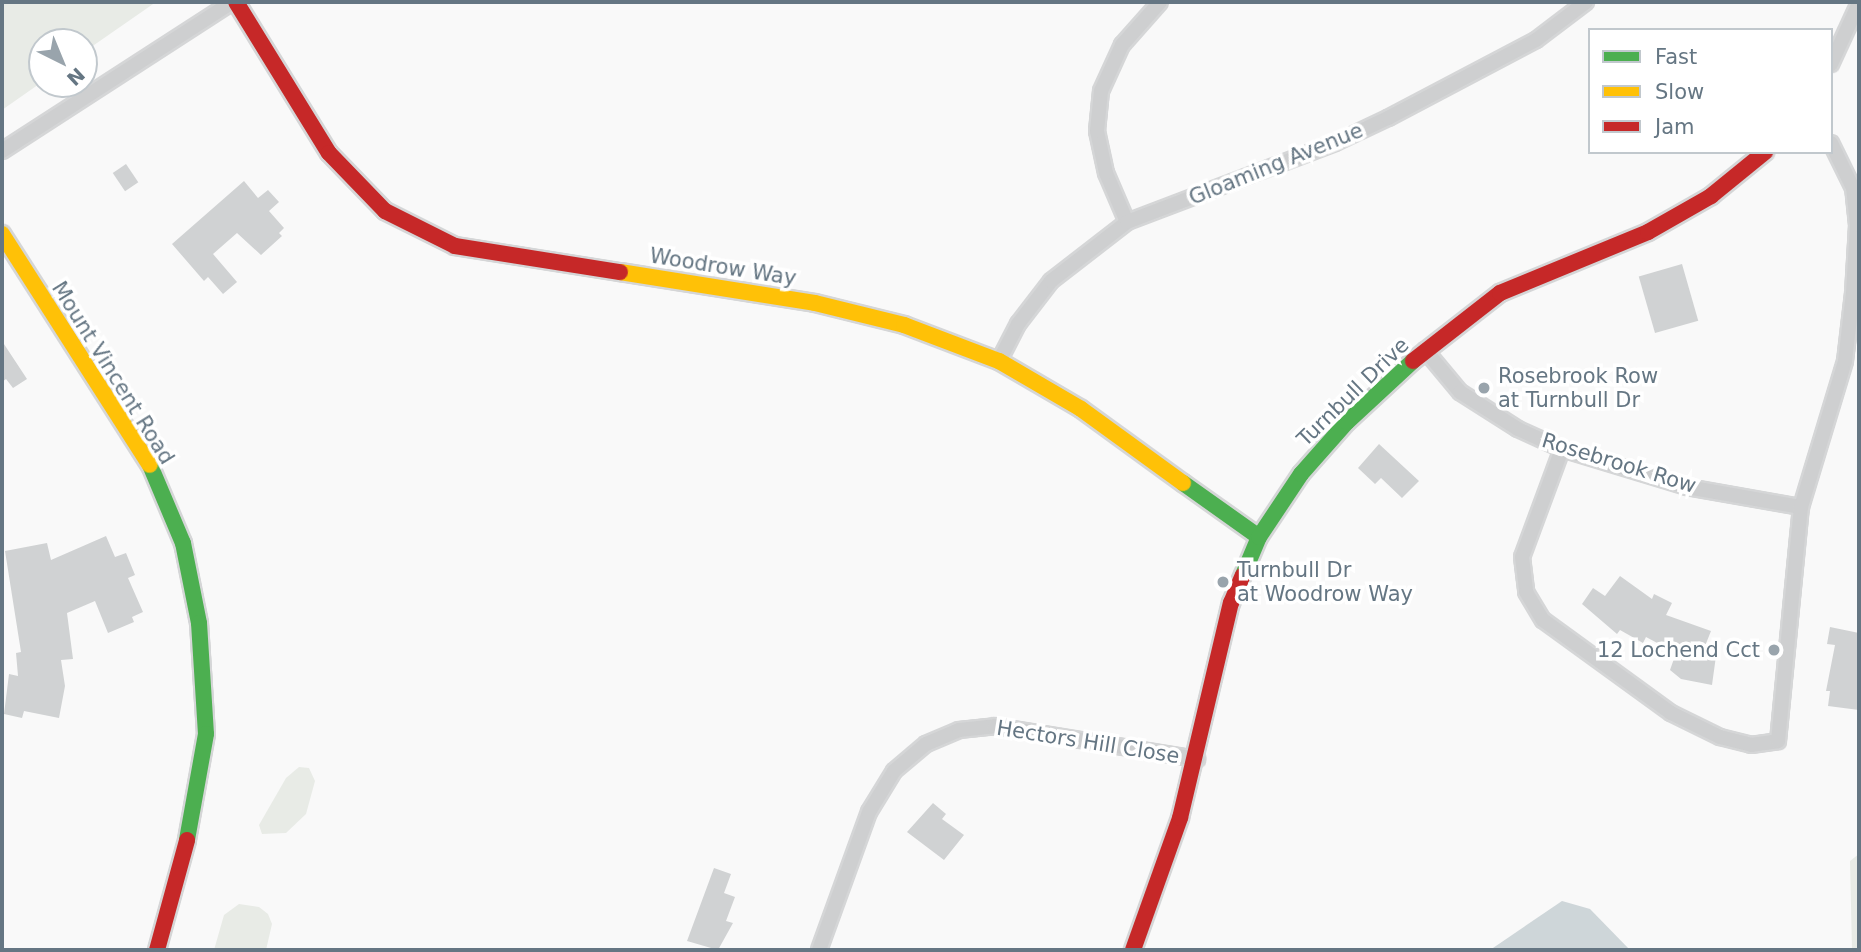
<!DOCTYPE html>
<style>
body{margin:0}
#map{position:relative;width:1861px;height:952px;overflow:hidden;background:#f9f9f9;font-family:"DejaVu Sans",sans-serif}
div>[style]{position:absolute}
.green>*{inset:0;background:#e8ebe6}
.water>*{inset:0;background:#ced6d9}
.building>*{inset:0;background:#d0d2d3;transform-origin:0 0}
.roads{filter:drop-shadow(2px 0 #d5d6d7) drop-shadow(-2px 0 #d5d6d7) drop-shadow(0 2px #d5d6d7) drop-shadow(0 -2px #d5d6d7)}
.street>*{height:14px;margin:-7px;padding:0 7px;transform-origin:7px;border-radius:7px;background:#cecfd0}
.fast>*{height:16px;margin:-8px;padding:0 8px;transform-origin:8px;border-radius:8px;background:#4caf50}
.slow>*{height:16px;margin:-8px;padding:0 8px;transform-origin:8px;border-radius:8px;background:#ffc107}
.jam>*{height:16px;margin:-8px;padding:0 8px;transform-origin:8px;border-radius:8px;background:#c62828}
.dots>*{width:19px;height:19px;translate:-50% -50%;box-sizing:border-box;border:4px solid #fff;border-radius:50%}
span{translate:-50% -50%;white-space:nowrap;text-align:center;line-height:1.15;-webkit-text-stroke:7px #fff;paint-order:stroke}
.street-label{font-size:21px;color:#657683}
.poi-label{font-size:21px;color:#657683}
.left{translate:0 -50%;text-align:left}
.right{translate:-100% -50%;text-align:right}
.frame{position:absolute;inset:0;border:4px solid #657683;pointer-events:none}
.legend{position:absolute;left:1588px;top:28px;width:245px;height:126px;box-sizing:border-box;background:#fff;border:2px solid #c1c8cd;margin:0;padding:9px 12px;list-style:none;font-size:21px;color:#657683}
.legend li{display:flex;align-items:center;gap:14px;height:35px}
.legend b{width:35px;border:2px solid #c1c8cd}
.north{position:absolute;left:28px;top:28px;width:70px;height:70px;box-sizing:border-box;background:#fff;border:2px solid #c1c8cd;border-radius:50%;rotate:137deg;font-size:19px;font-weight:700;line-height:28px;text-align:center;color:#657683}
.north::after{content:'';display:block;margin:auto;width:24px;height:32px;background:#99a4ac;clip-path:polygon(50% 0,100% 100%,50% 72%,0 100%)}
</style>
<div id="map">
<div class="green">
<i style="clip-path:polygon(2px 2px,156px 2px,84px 52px,84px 42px,42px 42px,42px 82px,2px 110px)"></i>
<i style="clip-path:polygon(299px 767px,309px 768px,315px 781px,306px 814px,286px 833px,262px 834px,259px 825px,286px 778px)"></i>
<i style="clip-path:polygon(1859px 854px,1859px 950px,1852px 950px,1850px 861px)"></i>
<i style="clip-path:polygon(239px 904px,259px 907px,268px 914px,272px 924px,266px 950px,214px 950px,224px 915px)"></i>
</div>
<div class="water">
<i style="clip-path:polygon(1562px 901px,1590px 909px,1630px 950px,1490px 950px)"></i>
</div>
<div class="building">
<i style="left:126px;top:164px;width:22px;height:16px;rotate:56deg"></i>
<i style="clip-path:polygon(244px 181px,258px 198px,268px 190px,279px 202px,269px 211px,284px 228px,279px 233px,282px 236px,261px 255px,237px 233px,213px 254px,237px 282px,223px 294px,208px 277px,204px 281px,172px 244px)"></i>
<i style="left:1682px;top:264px;width:59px;height:45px;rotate:74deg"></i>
<i style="clip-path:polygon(2px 341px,27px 379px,13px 388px,6px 379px,2px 382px)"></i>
<i style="clip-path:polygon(1379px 444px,1419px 481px,1402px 498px,1381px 478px,1375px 484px,1358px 468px)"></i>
<i style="clip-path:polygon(106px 536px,115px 557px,126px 553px,135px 575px,128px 578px,143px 612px,132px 617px,134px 622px,108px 633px,95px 601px,67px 613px,73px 659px,61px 660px,65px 686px,59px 718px,24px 711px,22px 718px,4px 714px,9px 674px,18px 676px,16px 653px,21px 652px,5px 551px,47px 543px,51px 560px)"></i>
<i style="clip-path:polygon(1620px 576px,1652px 599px,1654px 594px,1672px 603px,1666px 615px,1711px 631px,1703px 651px,1716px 656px,1712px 685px,1681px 679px,1670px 670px,1676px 653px,1646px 637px,1643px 643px,1620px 630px,1617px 634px,1582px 604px,1593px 588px,1605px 596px)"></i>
<i style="clip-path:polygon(1830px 627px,1859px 633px,1859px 710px,1828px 706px,1830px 691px,1826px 691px,1835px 645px,1827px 644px)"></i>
<i style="clip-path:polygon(933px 803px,946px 814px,942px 819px,964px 835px,944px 860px,907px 832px)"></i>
<i style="clip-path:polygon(714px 868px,731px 874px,724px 893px,735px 897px,726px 921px,733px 923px,718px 950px,687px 941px)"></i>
</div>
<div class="roads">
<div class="street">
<i style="left:1831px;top:64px;width:67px;rotate:-65.3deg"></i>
<i style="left:2px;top:151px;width:274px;rotate:-32.9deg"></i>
<i style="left:1127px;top:222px;width:53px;rotate:-113.2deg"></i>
<i style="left:1106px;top:173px;width:43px;rotate:-102.1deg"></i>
<i style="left:1097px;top:131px;width:40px;rotate:-84.3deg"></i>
<i style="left:1101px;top:91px;width:51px;rotate:-65.5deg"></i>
<i style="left:1122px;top:45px;width:57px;rotate:-48.5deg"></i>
<i style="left:1425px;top:350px;width:55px;rotate:50.2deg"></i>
<i style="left:1460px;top:392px;width:69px;rotate:32.5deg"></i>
<i style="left:1518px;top:429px;width:48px;rotate:24.4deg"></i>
<i style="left:1562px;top:449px;width:131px;rotate:16.9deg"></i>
<i style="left:1687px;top:487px;width:116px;rotate:10deg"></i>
<i style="left:999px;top:361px;width:42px;rotate:-62.8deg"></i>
<i style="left:1018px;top:324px;width:54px;rotate:-52.5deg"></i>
<i style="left:1051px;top:281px;width:96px;rotate:-37.8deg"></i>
<i style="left:1127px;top:222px;width:222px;rotate:-20.8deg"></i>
<i style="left:1335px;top:143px;width:59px;rotate:-25.3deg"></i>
<i style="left:1388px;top:118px;width:167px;rotate:-27.8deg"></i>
<i style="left:1536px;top:40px;width:63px;rotate:-37.2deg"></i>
<i style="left:1562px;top:449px;width:115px;rotate:110.3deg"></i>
<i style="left:1522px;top:557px;width:35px;rotate:83deg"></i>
<i style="left:1526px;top:592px;width:33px;rotate:59deg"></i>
<i style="left:1543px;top:620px;width:158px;rotate:36deg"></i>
<i style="left:1671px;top:713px;width:55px;rotate:26.1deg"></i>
<i style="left:1720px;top:737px;width:32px;rotate:14deg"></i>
<i style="left:1751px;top:745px;width:27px;rotate:-8deg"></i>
<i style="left:1778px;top:741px;width:235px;rotate:-84.4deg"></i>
<i style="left:1801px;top:507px;width:152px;rotate:-73.2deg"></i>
<i style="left:1845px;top:361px;width:68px;rotate:-83.3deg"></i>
<i style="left:1853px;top:293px;width:68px;rotate:-86.6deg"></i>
<i style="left:1857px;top:225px;width:37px;rotate:-96deg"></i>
<i style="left:1853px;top:188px;width:50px;rotate:-116.1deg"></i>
<i style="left:819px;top:950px;width:147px;rotate:-70.1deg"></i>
<i style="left:869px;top:812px;width:48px;rotate:-58.6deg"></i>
<i style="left:894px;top:771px;width:42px;rotate:-40.2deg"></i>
<i style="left:926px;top:744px;width:36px;rotate:-23deg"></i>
<i style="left:959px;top:730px;width:36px;rotate:-6deg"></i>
<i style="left:995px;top:726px;width:205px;rotate:9.3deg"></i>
</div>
<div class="fast">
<i style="left:150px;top:465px;width:85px;rotate:67.1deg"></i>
<i style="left:183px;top:543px;width:82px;rotate:78.7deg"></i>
<i style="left:199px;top:623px;width:111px;rotate:86.4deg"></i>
<i style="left:206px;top:734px;width:108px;rotate:100.2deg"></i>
<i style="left:1183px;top:483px;width:93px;rotate:35.4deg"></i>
<i style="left:1243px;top:575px;width:41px;rotate:-67.2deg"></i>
<i style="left:1259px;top:537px;width:76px;rotate:-56.3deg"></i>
<i style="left:1301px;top:474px;width:69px;rotate:-48.5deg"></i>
<i style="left:1347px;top:422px;width:90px;rotate:-42.7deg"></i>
</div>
<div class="slow">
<i style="left:2px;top:234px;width:274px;rotate:57.4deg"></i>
<i style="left:620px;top:272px;width:197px;rotate:9deg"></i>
<i style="left:815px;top:303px;width:92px;rotate:13.9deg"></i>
<i style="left:904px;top:325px;width:102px;rotate:20.8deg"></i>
<i style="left:999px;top:361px;width:95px;rotate:30.3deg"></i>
<i style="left:1081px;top:409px;width:126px;rotate:36deg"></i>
</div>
<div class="jam">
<i style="left:236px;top:2px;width:177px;rotate:58.4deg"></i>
<i style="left:329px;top:153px;width:81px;rotate:46deg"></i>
<i style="left:385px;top:211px;width:78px;rotate:26.6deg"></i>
<i style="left:455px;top:246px;width:167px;rotate:9deg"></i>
<i style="left:1413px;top:361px;width:110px;rotate:-38deg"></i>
<i style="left:1500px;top:293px;width:160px;rotate:-22.4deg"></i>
<i style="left:1648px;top:232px;width:73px;rotate:-29.7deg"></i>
<i style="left:1711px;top:196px;width:70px;rotate:-39.2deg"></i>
<i style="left:157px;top:950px;width:114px;rotate:-74.7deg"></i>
<i style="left:1133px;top:950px;width:140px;rotate:-70.4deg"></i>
<i style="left:1180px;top:818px;width:221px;rotate:-76.7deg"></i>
<i style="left:1231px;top:603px;width:30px;rotate:-67deg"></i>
</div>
</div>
<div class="dots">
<i style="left:1484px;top:388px;background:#99a4ac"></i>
<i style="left:1223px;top:582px;background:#99a4ac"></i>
<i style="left:1774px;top:650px;background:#99a4ac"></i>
</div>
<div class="street-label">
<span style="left:1276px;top:164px;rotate:-22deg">Gloaming Avenue</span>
<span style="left:723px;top:267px;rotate:9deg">Woodrow Way</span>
<span style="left:113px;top:373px;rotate:58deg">Mount Vincent Road</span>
<span style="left:1353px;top:392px;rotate:-44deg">Turnbull Drive</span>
<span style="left:1619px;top:463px;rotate:17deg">Rosebrook Row</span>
<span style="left:1088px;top:742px;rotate:9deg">Hectors Hill Close</span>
</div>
<div class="poi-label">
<span class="left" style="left:1498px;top:388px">Rosebrook Row<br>at Turnbull Dr</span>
<span class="left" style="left:1237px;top:582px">Turnbull Dr<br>at Woodrow Way</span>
<span class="right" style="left:1760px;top:650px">12 Lochend Cct</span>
</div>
<div class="frame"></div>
<ul class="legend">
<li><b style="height:9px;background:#4caf50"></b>Fast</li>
<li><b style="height:9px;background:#ffc107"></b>Slow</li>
<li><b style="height:9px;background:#c62828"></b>Jam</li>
</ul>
<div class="north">N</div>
</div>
